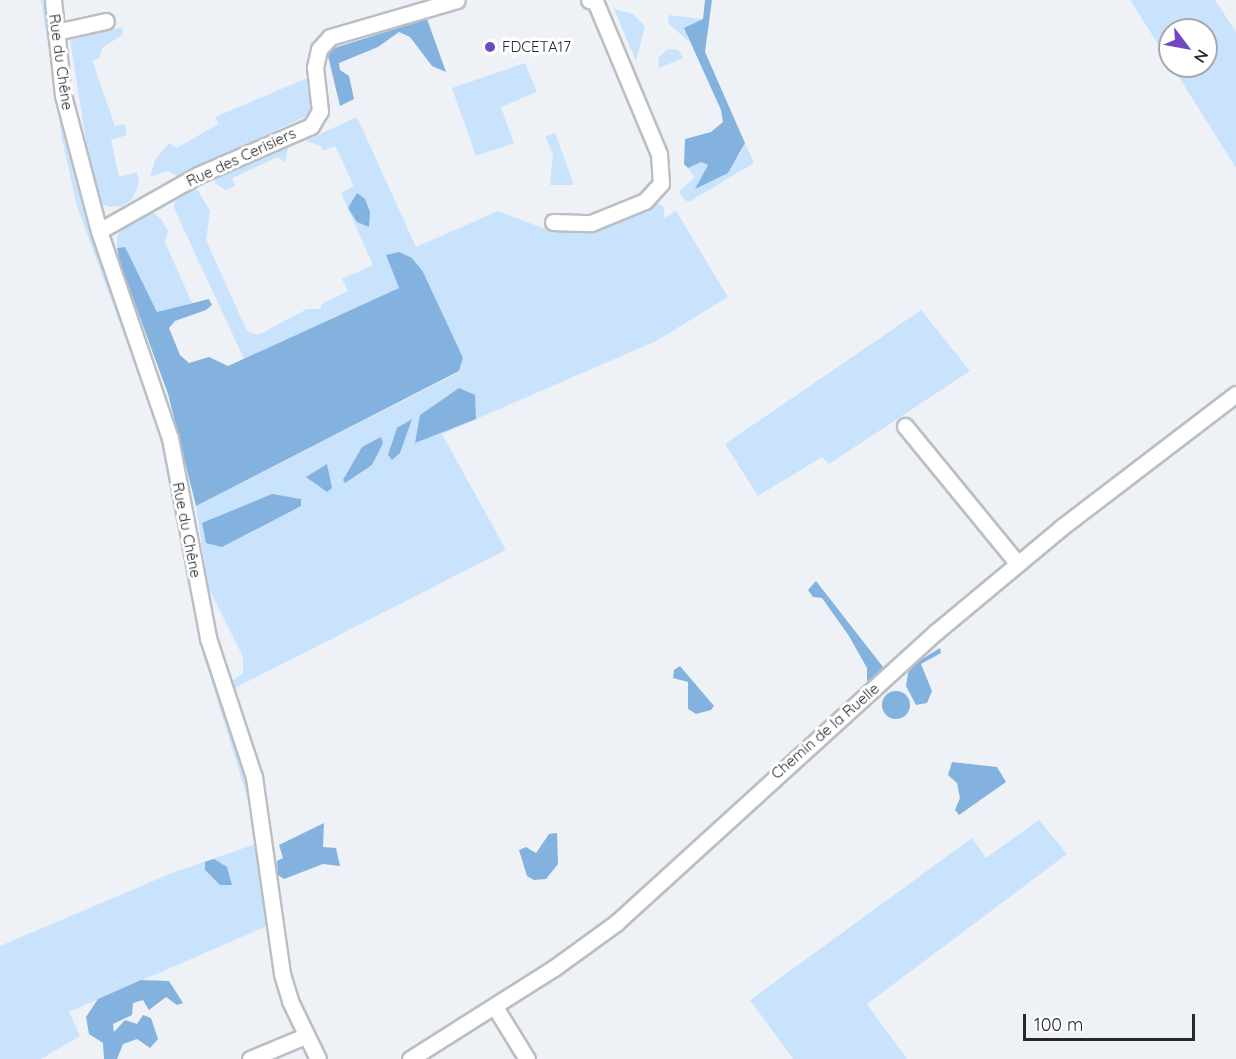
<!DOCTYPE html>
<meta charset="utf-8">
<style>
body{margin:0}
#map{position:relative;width:1236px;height:1059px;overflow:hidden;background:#eef2f7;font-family:Quicksand,sans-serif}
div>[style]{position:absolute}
.green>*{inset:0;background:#c9e3fd}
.forest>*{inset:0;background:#83b2df}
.round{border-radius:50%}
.roads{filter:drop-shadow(2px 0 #bbbfc4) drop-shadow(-2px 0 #bbbfc4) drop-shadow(0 2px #bbbfc4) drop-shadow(0 -2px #bbbfc4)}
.minor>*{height:15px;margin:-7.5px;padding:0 7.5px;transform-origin:7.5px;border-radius:7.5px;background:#fff}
.dots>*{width:16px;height:16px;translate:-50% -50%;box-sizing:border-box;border:3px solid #fff;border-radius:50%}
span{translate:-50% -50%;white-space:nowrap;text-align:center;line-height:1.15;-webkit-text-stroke:6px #fff;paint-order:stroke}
.poi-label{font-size:15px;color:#26282a}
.left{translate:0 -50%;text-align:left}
.street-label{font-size:15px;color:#26282a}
.north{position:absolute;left:1158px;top:18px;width:60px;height:60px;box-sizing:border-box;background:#fff;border:2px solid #a8a9aa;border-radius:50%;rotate:122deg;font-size:16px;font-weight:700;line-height:24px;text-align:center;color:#26282a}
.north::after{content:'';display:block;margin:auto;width:21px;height:27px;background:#7248c0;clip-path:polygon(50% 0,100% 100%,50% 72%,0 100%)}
.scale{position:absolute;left:1023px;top:1014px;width:172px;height:27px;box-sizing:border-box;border:3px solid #26282a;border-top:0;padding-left:8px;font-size:18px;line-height:21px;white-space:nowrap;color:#26282a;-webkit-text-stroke:4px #fff;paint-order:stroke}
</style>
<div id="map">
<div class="green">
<i style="clip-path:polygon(41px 0,47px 0,61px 106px,78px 187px,166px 438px,200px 619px,251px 784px,261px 843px,269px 925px,69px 1012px,80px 1036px,41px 1059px,0 1059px,0 946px,172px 873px,261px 842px,200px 644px,158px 428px,77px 206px,62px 139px)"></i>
<i style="clip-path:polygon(1130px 0,1215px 0,1236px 32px,1236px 168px,1172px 66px,1206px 66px,1206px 30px,1170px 30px,1170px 63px)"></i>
<i style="clip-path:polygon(614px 9px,633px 14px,645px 26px,636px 61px)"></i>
<i style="clip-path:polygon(669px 15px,703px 19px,685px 28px,689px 42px,668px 23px)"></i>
<i style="clip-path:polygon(123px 27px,122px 35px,102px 48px,99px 59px,92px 60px,115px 126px,124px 124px,127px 135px,111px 140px,119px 177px,137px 172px,139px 183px,132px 199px,122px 206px,110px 207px,102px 204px,88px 154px,70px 40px)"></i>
<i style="clip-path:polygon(668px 49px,678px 50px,683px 58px,659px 68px,658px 58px)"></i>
<i style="clip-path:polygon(525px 63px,537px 92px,501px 107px,514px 143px,476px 156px,452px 88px)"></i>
<i style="clip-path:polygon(312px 76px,316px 104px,309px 115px,177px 176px,168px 171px,150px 177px,155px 160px,169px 143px,177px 148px,218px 124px,215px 117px)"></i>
<i style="clip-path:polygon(357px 117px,416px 247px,498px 211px,553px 232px,655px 201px,664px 207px,664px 218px,676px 211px,728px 297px,656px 341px,442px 434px,506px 550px,235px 688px,231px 682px,243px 673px,243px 657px,208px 587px,196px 506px,459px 372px,463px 358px,399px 252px,386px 255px,399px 288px,244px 359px,174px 208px,176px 197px,191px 188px,197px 189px,210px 211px,206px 240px,247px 331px,258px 335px,307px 309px,321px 309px,321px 304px,348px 291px,342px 279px,373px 265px,341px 193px,354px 186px,335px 146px,323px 151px,321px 146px,305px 141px)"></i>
<i style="clip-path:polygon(555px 133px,574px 185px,550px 185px,553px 154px,545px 137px)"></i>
<i style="clip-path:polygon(745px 143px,754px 163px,689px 202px,685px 200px,679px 192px,695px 177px,688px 168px,701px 162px,708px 165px,696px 188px,739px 156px)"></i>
<i style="clip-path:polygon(285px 145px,288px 148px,285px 163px,278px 157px,232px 178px,235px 186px,225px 190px,215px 183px,216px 176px)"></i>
<i style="clip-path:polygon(142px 211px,153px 212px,161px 219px,168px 231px,165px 242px,192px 303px,158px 313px,122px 247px,117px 248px,117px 237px,124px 223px)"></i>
<i style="clip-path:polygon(921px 310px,970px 371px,829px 464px,822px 457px,758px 496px,725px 444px)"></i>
<i style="clip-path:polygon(1039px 820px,1067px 854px,867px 1004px,907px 1059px,793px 1059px,750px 1000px,972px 838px,986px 858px)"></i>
</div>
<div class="forest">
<i style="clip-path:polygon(705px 0,712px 0,705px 52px,745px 143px,728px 173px,695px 189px,708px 165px,701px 162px,688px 168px,684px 164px,685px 139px,711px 132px,723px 122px,721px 110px,684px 28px,703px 19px)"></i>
<i style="clip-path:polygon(427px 19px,446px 72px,432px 66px,410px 37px,399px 32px,378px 47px,339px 63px,340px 70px,349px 76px,354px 99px,340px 106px,328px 56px,331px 49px)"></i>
<i style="clip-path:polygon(357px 193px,365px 199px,370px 212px,369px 227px,357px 222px,348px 208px)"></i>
<i style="clip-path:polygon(125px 247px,157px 312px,209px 299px,212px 305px,206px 310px,175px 321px,169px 328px,180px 355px,189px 363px,209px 357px,228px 366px,399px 288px,386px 255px,399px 252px,412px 258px,423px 272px,463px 358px,459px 371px,196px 506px,168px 394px,120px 263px,117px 248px)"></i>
<i style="clip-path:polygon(459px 388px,475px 395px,476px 419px,415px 443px,420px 415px)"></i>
<i style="clip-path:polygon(412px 419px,400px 453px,392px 460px,388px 455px,397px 428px)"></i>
<i style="clip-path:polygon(381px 437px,383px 443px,372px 465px,345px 483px,343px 480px,362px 447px)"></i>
<i style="clip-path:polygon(327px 464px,332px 488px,327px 492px,306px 477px)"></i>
<i style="clip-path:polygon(272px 494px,301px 499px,301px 506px,222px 547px,206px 543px,202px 523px)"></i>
<i style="clip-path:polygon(816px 581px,883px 667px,873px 680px,867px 681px,867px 668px,849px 636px,822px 598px,813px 597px,808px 590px)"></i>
<i style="clip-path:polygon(940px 648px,941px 653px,921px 664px,932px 691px,927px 703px,916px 705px,906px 686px,908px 673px,914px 664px)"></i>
<i style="clip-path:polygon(680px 666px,714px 706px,711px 710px,696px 714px,688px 709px,688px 682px,673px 678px,674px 670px)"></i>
<i class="round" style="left:882px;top:691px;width:28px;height:28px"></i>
<i style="clip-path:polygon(952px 762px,997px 767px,1006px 782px,959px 815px,955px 810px,960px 798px,957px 783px,948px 775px)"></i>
<i style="clip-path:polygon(324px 823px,323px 847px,336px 848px,340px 866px,323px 864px,284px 879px,278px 875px,277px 861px,283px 858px,279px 845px)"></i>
<i style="clip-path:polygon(557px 833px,558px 864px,546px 879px,534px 880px,527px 876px,519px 850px,526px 847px,536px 853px,549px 834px)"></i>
<i style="clip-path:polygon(214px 859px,227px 867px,232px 885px,220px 885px,205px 870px,205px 862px)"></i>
<i style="clip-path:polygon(141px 980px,169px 981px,183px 1003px,177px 1005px,166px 997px,149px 1010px,143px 1000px,133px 1003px,132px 1015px,113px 1024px,114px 1032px,125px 1020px,137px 1024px,143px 1015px,151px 1018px,158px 1039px,150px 1048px,137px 1039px,123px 1044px,117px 1059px,104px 1059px,103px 1043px,89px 1034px,86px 1017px,98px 999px)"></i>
</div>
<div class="roads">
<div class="minor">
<i style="left:53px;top:0;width:96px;rotate:84deg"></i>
<i style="left:63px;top:95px;width:141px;rotate:75.2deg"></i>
<i style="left:99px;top:231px;width:219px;rotate:71.1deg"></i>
<i style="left:170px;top:438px;width:204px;rotate:79.2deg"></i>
<i style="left:208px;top:638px;width:146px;rotate:71.7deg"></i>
<i style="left:254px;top:777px;width:199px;rotate:81.9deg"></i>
<i style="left:282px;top:974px;width:28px;rotate:73deg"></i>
<i style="left:290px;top:1001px;width:64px;rotate:64.2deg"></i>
<i style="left:56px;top:32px;width:51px;rotate:-12.4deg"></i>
<i style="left:553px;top:222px;width:38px;rotate:2deg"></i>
<i style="left:591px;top:223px;width:58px;rotate:-22.2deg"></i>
<i style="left:645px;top:201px;width:24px;rotate:-48deg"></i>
<i style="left:661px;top:183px;width:29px;rotate:-94deg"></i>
<i style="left:659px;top:154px;width:166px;rotate:-112.7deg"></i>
<i style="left:595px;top:1px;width:6px;rotate:-171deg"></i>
<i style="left:99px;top:231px;width:114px;rotate:-29.5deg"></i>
<i style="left:198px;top:175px;width:123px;rotate:-23.4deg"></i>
<i style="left:311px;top:126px;width:17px;rotate:-59deg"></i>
<i style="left:320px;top:111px;width:44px;rotate:-96.5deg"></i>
<i style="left:315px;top:67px;width:18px;rotate:-77deg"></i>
<i style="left:319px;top:49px;width:16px;rotate:-47deg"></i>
<i style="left:330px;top:37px;width:132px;rotate:-16.2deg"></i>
<i style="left:905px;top:426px;width:178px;rotate:50.7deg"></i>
<i style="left:495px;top:1007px;width:61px;rotate:58.4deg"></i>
<i style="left:250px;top:1059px;width:60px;rotate:-22.7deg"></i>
<i style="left:410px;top:1059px;width:170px;rotate:-32.3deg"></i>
<i style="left:554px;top:968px;width:77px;rotate:-36deg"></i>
<i style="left:616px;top:923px;width:433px;rotate:-42.3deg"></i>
<i style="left:936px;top:632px;width:164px;rotate:-39.8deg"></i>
<i style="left:1062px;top:527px;width:219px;rotate:-37.4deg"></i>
</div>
</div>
<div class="dots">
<i style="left:490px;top:47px;background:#7248c0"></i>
</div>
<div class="poi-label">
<span class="left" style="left:502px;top:47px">FDCETA17</span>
</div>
<div class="street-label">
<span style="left:61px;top:62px;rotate:82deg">Rue du Chêne</span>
<span style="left:241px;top:157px;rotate:-25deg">Rue des Cerisiers</span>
<span style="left:187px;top:530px;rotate:79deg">Rue du Chêne</span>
<span style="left:825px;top:731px;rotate:-41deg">Chemin de la Ruelle</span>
</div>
<div class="north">N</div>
<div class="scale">100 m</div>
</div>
